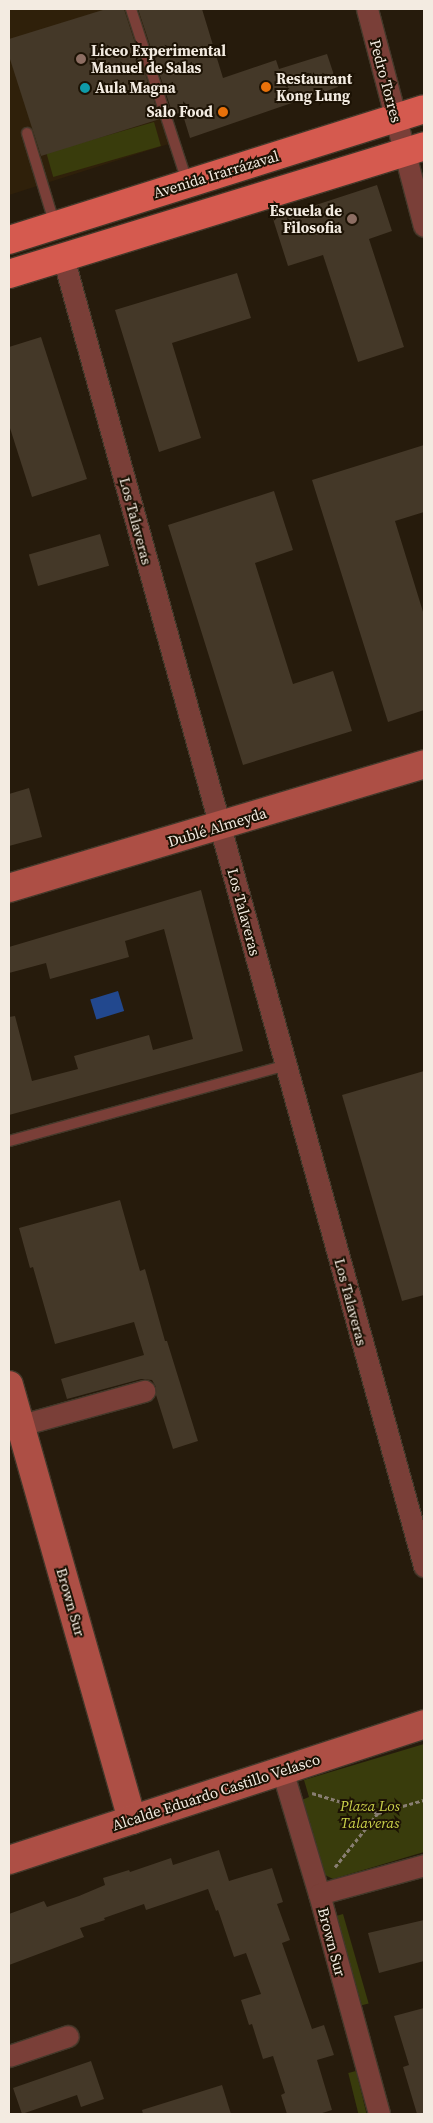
<!DOCTYPE html>
<meta charset="utf-8">
<style>
body{margin:0}
#map{position:relative;width:433px;height:2123px;overflow:hidden;background:#261b0c;font-family:"Source Serif 4",serif}
div>[style]{position:absolute}
.built>*{inset:0;background:#2f200a}
.green>*{inset:0;background:#393c0c;transform-origin:0 0}
.water>*{inset:0;background:#22488e;transform-origin:0 0}
.building>*{inset:0;background:#443828;transform-origin:0 0}
.path>*{height:3px;margin-top:-1.5px;transform-origin:0;background:repeating-linear-gradient(90deg,#887e72 0 4px,transparent 0 6.5px)}
.roads{filter:drop-shadow(1px 0 #43382a) drop-shadow(-1px 0 #43382a) drop-shadow(0 1px #43382a) drop-shadow(0 -1px #43382a)}
.lane>*{height:10px;margin:-5px;padding:0 5px;transform-origin:5px;border-radius:5px;background:#7a3f38}
.street>*{height:21px;margin:-10.5px;padding:0 10.5px;transform-origin:10.5px;border-radius:10.5px;background:#7a3f38}
.secondary>*{height:28px;margin:-14px;padding:0 14px;transform-origin:14px;border-radius:14px;background:#ad4f45}
.primary>*{height:28px;margin:-14px;padding:0 14px;transform-origin:14px;border-radius:14px;background:#d55a4f}
.dots>*{width:14px;height:14px;translate:-50% -50%;box-sizing:border-box;border:2px solid #1c1204;border-radius:50%}
span{translate:-50% -50%;white-space:nowrap;text-align:center;line-height:1.15;-webkit-text-stroke:4px #1c1204;paint-order:stroke}
.poi-label{font-size:15px;color:#f3ebe1;font-weight:700}
.left{translate:0 -50%;text-align:left}
.right{translate:-100% -50%;text-align:right}
.street-label{font-size:15px;color:#f3ebe1}
.park-label{font-size:15px;color:#c9d049;font-style:italic}
.frame{position:absolute;inset:0;border:10px solid #f3ebe1;pointer-events:none}
</style>
<div id="map">
<div class="built">
<i style="clip-path:polygon(9px 9px,139px 9px,178px 141px,9px 195px)"></i>
</div>
<div class="green">
<i style="left:154px;top:122px;width:25px;height:112px;rotate:74deg"></i>
<i style="clip-path:polygon(424px 1744px,424px 1852px,333px 1879px,325px 1875px,302px 1800px,309px 1797px,304px 1780px)"></i>
<i style="left:343px;top:1914px;width:93px;height:7px;rotate:74deg"></i>
<i style="left:356px;top:2071px;width:44px;height:8px;rotate:76deg"></i>
</div>
<div class="water">
<i style="left:118px;top:991px;width:21px;height:29px;rotate:73deg"></i>
</div>
<div class="building">
<i style="clip-path:polygon(106px 9px,124px 9px,160px 119px,41px 156px,9px 56px,9px 39px)"></i>
<i style="clip-path:polygon(138px 9px,202px 9px,223px 78px,276px 60px,279px 69px,327px 54px,338px 87px,190px 138px,182px 112px,173px 115px)"></i>
<i style="clip-path:polygon(377px 185px,392px 231px,369px 239px,404px 347px,358px 362px,323px 255px,288px 266px,273px 219px)"></i>
<i style="clip-path:polygon(237px 273px,251px 318px,172px 343px,201px 438px,159px 452px,115px 310px)"></i>
<i style="clip-path:polygon(41px 337px,87px 479px,32px 497px,9px 425px,9px 347px)"></i>
<i style="clip-path:polygon(424px 445px,424px 512px,395px 521px,424px 615px,424px 710px,388px 722px,312px 480px)"></i>
<i style="clip-path:polygon(274px 491px,293px 550px,255px 563px,293px 684px,333px 671px,352px 731px,243px 765px,168px 525px)"></i>
<i style="left:100px;top:534px;width:33px;height:74px;rotate:74deg"></i>
<i style="clip-path:polygon(29px 788px,42px 837px,9px 846px,9px 794px)"></i>
<i style="clip-path:polygon(201px 890px,243px 1051px,9px 1115px,9px 1017px,15px 1016px,32px 1081px,78px 1069px,74px 1056px,149px 1035px,153px 1050px,193px 1039px,164px 929px,125px 941px,129px 957px,50px 979px,46px 963px,9px 973px,9px 947px)"></i>
<i style="clip-path:polygon(424px 1071px,424px 1295px,402px 1301px,342px 1095px)"></i>
<i style="clip-path:polygon(120px 1200px,140px 1271px,145px 1269px,165px 1341px,167px 1341px,198px 1441px,173px 1449px,156px 1395px,156px 1387px,152px 1380px,141px 1379px,67px 1399px,61px 1379px,144px 1355px,134px 1322px,55px 1344px,33px 1267px,30px 1268px,19px 1228px)"></i>
<i style="clip-path:polygon(219px 1850px,229px 1881px,272px 1868px,283px 1902px,277px 1904px,290px 1940px,282px 1943px,312px 2029px,324px 2025px,334px 2055px,317px 2060px,332px 2110px,319px 2114px,287px 2114px,281px 2095px,285px 2093px,273px 2056px,263px 2059px,252px 2024px,249px 2025px,241px 2000px,261px 1994px,246px 1953px,234px 1957px,218px 1910px,216px 1911px,208px 1889px,146px 1910px,144px 1904px,104px 1918px,105px 1920px,80px 1928px,84px 1937px,9px 1965px,9px 1914px,44px 1901px,47px 1907px,79px 1896px,105px 1885px,103px 1878px,129px 1870px,130px 1872px,171px 1858px,173px 1865px)"></i>
<i style="clip-path:polygon(424px 1920px,424px 1961px,379px 1973px,368px 1933px)"></i>
<i style="clip-path:polygon(424px 2008px,424px 2114px,417px 2114px,403px 2067px,409px 2065px,394px 2016px)"></i>
<i style="clip-path:polygon(91px 2061px,104px 2099px,81px 2107px,77px 2095px,22px 2114px,13px 2088px)"></i>
<i style="clip-path:polygon(222px 2085px,231px 2114px,143px 2114px,142px 2110px)"></i>
</div>
<div class="path">
<i style="left:312px;top:1793px;width:69px;rotate:16.9deg"></i>
<i style="left:335px;top:1867px;width:69px;rotate:-51.5deg"></i>
<i style="left:378px;top:1813px;width:48px;rotate:-15.8deg"></i>
</div>
<div class="roads">
<div class="lane">
<i style="left:131px;top:9px;width:181px;rotate:72deg"></i>
<i style="left:27px;top:133px;width:96px;rotate:73.1deg"></i>
<i style="left:9px;top:1141px;width:287px;rotate:-15.3deg"></i>
</div>
<div class="street">
<i style="left:367px;top:9px;width:224px;rotate:75.3deg"></i>
<i style="left:63px;top:257px;width:1358px;rotate:74.58deg"></i>
<i style="left:21px;top:1425px;width:128px;rotate:-15.5deg"></i>
<i style="left:282px;top:1770px;width:129px;rotate:73.4deg"></i>
<i style="left:319px;top:1894px;width:228px;rotate:74.7deg"></i>
<i style="left:319px;top:1894px;width:109px;rotate:-15.4deg"></i>
<i style="left:9px;top:2056px;width:62px;rotate:-18.7deg"></i>
</div>
<div class="secondary">
<i style="left:9px;top:888px;width:433px;rotate:-16.6deg"></i>
<i style="left:9px;top:1385px;width:452px;rotate:74.2deg"></i>
<i style="left:9px;top:1860px;width:437px;rotate:-18.1deg"></i>
</div>
<div class="primary">
<i style="left:9px;top:240px;width:435px;rotate:-17.5deg"></i>
<i style="left:9px;top:274px;width:434px;rotate:-17.1deg"></i>
</div>
</div>
<div class="dots">
<i style="left:81px;top:59px;background:#8d6e63"></i>
<i style="left:266px;top:87px;background:#e8710a"></i>
<i style="left:85px;top:88px;background:#0f9aa8"></i>
<i style="left:223px;top:112px;background:#e8710a"></i>
<i style="left:352px;top:219px;background:#8d6e63"></i>
</div>
<div class="poi-label">
<span class="left" style="left:91px;top:59px">Liceo Experimental<br>Manuel de Salas</span>
<span class="left" style="left:276px;top:87px">Restaurant<br>Kong Lung</span>
<span class="left" style="left:95px;top:88px">Aula Magna</span>
<span class="right" style="left:213px;top:112px">Salo Food</span>
<span class="right" style="left:342px;top:219px">Escuela de<br>Filosofia</span>
</div>
<div class="street-label">
<span style="left:386px;top:81px;rotate:75deg">Pedro Torres</span>
<span style="left:216px;top:174px;rotate:-17deg">Avenida Irarrázaval</span>
<span style="left:136px;top:521px;rotate:75deg">Los Talaveras</span>
<span style="left:217px;top:827px;rotate:-17deg">Dublé Almeyda</span>
<span style="left:244px;top:912px;rotate:75deg">Los Talaveras</span>
<span style="left:351px;top:1302px;rotate:75deg">Los Talaveras</span>
<span style="left:71px;top:1602px;rotate:74deg">Brown Sur</span>
<span style="left:216px;top:1792px;rotate:-18deg">Alcalde Eduardo Castillo Velasco</span>
<span style="left:332px;top:1942px;rotate:75deg">Brown Sur</span>
</div>
<div class="park-label">
<span style="left:370px;top:1814px">Plaza Los<br>Talaveras</span>
</div>
<div class="frame"></div>
</div>
